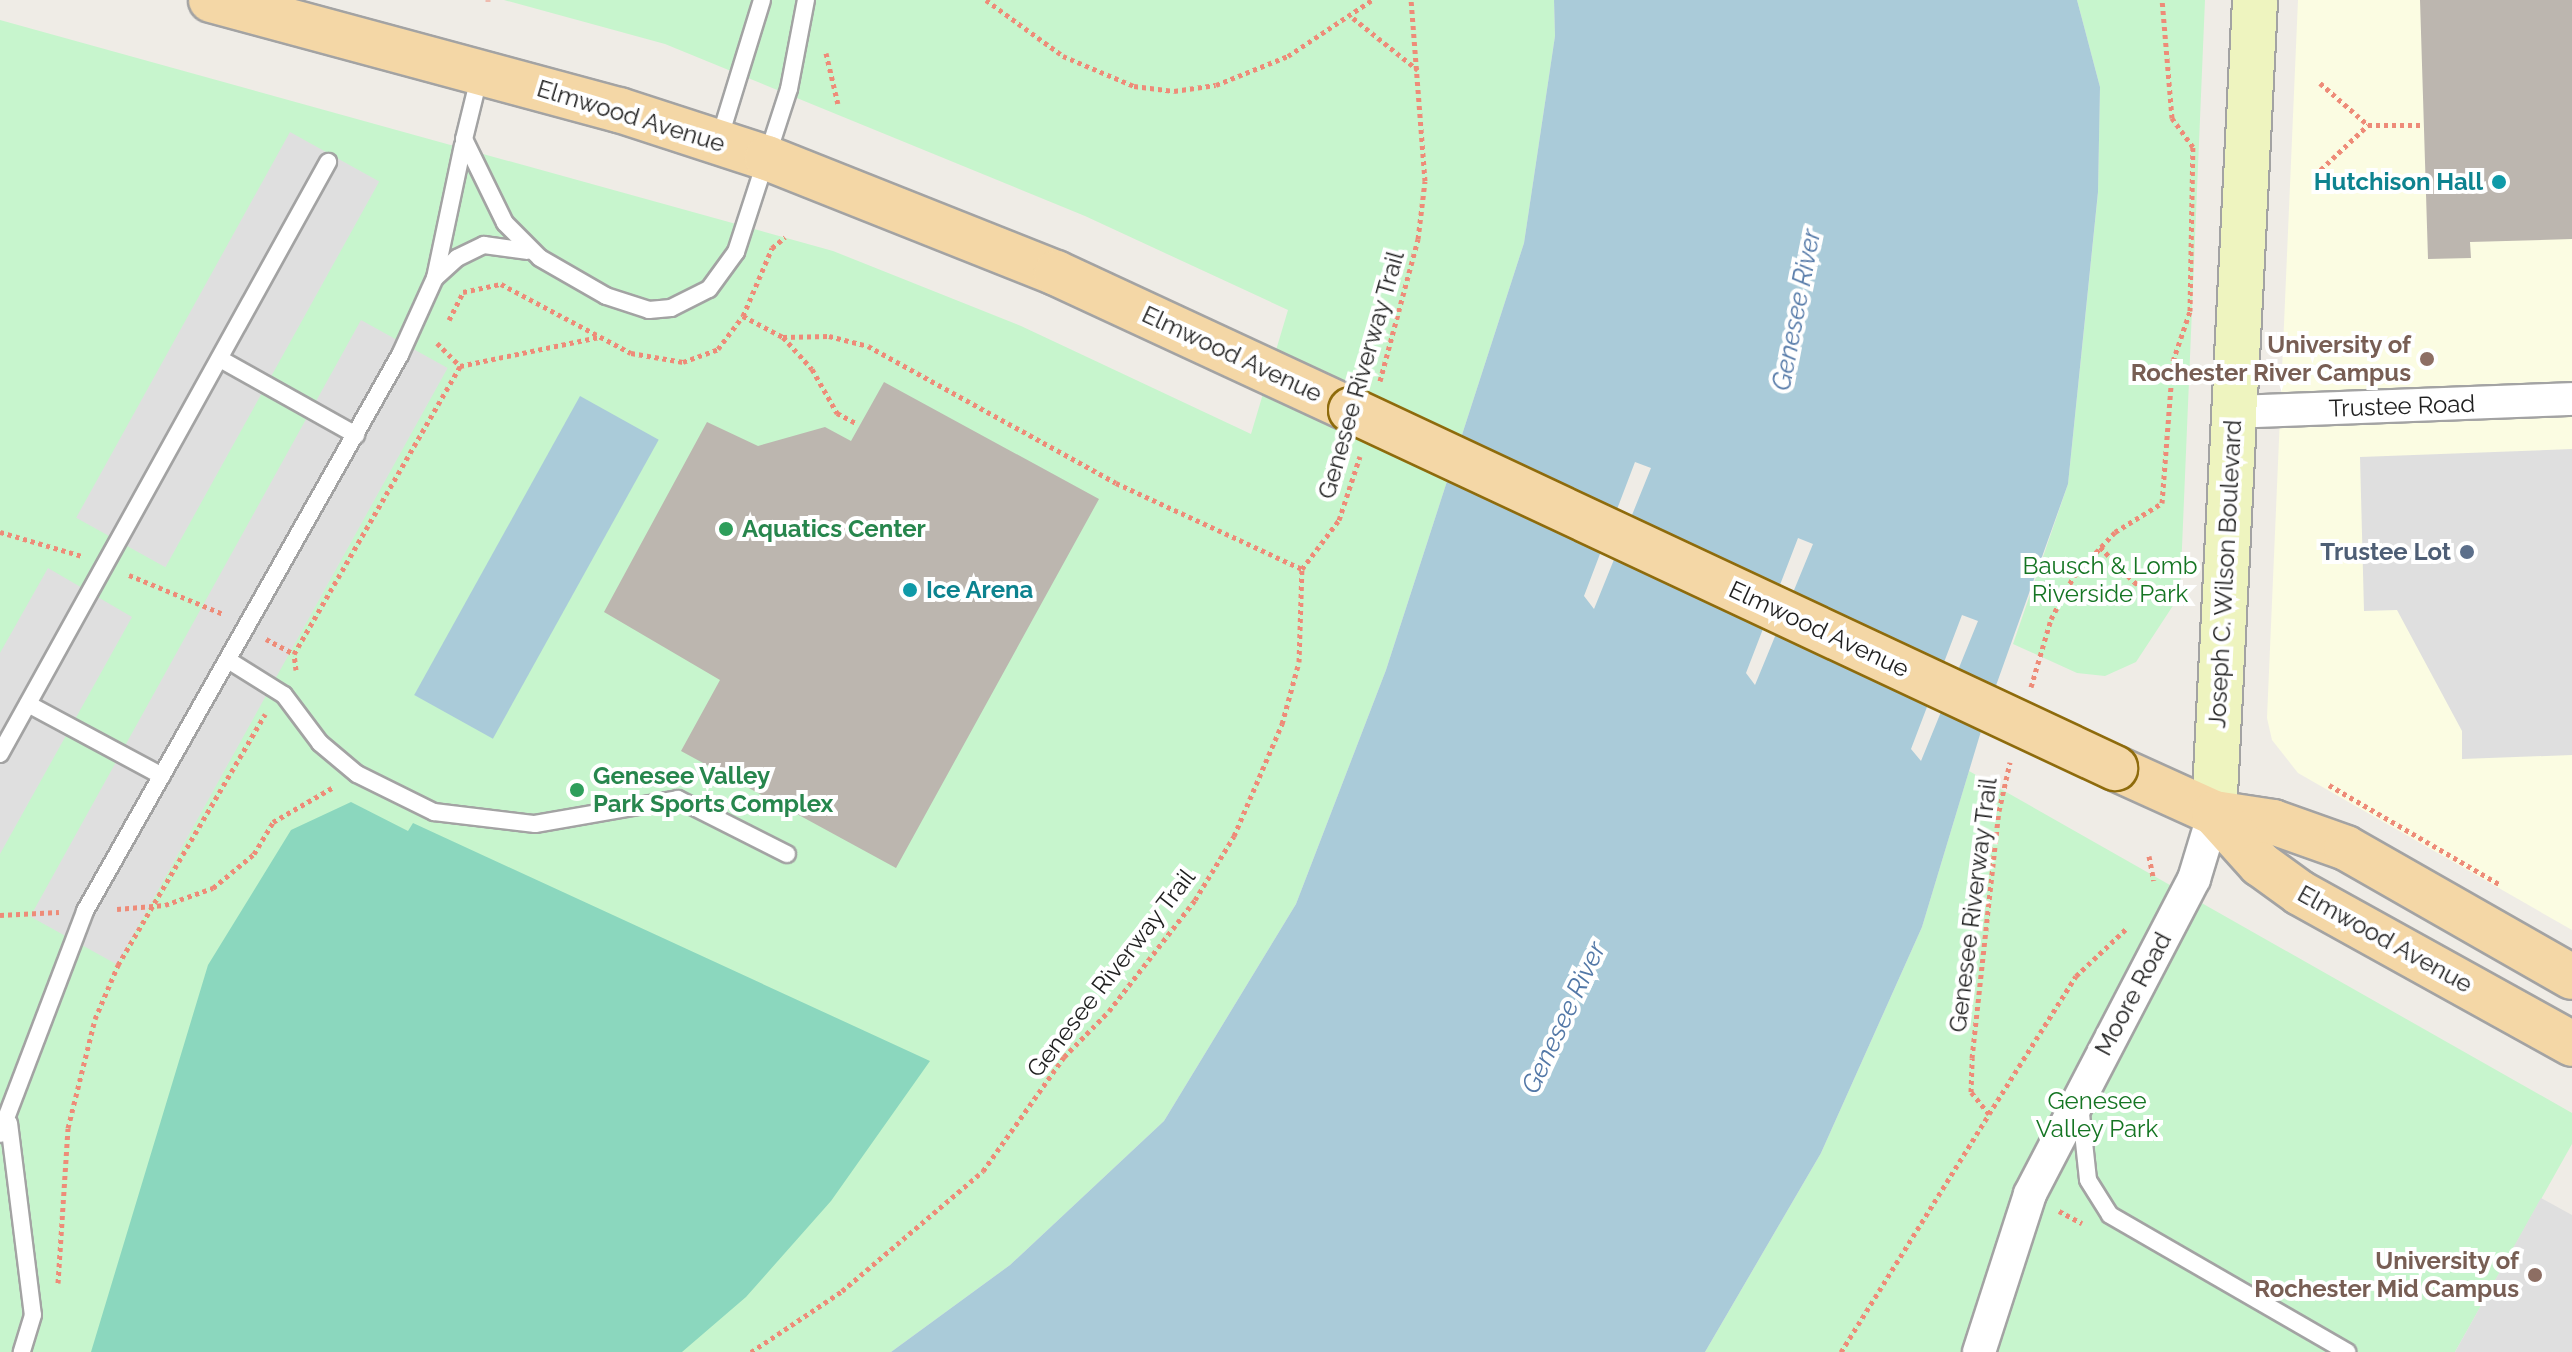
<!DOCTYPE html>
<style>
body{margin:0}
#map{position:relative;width:2572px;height:1352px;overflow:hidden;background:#efece6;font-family:Raleway,sans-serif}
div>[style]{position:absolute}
.education>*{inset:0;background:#fbfce2}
.park>*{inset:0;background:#c7f5cd}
.pitch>*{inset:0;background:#8bd7be}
.parking>*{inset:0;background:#dfdfdf;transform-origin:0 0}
.water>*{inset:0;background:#aacbd9;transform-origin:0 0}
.building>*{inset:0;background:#bcb6af}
.path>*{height:5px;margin-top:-2.5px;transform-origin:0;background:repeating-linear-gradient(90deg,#ee8b78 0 4px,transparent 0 8px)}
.roads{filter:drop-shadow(2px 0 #a3a3a3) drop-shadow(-2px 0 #a3a3a3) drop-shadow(0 2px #a3a3a3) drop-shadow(0 -2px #a3a3a3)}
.lane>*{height:16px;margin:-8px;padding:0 8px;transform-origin:8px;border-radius:8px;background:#fff}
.street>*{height:32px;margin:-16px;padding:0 16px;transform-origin:16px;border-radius:16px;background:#fff}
.secondary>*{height:44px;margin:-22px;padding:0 22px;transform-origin:22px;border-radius:22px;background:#eef4bf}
.primary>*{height:44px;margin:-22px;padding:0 22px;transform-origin:22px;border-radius:22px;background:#f4d7a6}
.bridges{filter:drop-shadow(2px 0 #8e6b0c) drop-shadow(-2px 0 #8e6b0c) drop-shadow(0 2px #8e6b0c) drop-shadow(0 -2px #8e6b0c)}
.primary-bridge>*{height:44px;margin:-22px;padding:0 22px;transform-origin:22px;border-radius:22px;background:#f4d7a6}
.dots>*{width:22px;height:22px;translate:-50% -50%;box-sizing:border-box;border:4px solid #fff;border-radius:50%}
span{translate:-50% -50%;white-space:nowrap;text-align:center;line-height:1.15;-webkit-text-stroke:8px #fff;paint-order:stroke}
.street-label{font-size:24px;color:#1f1f1f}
.culture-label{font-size:24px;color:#0d838f;font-weight:700}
.right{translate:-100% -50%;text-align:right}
.left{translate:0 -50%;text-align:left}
.education-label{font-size:24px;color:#785e54;font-weight:700}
.leisure-label{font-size:24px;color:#27864d;font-weight:700}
.service-label{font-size:24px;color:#4e5e75;font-weight:700}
.park-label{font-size:24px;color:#157523}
.water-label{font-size:26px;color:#5378a7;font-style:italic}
</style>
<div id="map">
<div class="education">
<i style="clip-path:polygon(2298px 0,2572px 0,2572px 930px,2298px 773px,2272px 740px,2267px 718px)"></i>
</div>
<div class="park">
<i style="clip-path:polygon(504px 0,1554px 0,1555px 36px,1524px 243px,1386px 670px,1296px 904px,1164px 1121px,1010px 1265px,891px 1352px,0 1352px,0 20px,833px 251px,1021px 326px,1251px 434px,1288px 310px,1085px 216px,665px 44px)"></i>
<i style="clip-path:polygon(2077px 0,2205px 0,2180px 595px,2136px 662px,2105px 676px,2077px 673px,2013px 644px,2068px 484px,2098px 193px,2100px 87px)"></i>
<i style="clip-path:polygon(1969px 771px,2572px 1113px,2572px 1144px,2455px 1352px,1705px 1352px,1821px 1153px,1922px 927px)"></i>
</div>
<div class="pitch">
<i style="clip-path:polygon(351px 802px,408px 831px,413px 823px,930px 1061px,831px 1201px,746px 1297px,682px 1352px,91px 1352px,208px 965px,291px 830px)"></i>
</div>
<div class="parking">
<i style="left:290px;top:132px;width:102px;height:441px;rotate:29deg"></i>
<i style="left:361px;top:320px;width:99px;height:682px;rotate:29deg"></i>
<i style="clip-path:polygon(2572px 449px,2572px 755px,2462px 759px,2462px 731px,2397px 610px,2364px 611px,2360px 457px)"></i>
<i style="clip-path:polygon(48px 568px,132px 617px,0 854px,0 653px)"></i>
<i style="clip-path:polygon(2541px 1198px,2572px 1215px,2572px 1352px,2455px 1352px)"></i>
</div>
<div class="water">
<i style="clip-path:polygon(evenodd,1554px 0,2077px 0,2100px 87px,2098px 192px,2068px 484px,1988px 708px,1922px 927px,1821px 1153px,1705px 1352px,891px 1352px,1010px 1265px,1164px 1121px,1296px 904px,1386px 670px,1524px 243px,1555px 36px,1554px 0,1635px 462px,1651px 468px,1594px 609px,1584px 596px,1635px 462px,1554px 0,1798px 538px,1813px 544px,1755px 685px,1746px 673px,1798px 538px,1554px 0,1962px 615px,1978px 621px,1921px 761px,1911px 749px,1962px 615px)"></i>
<i style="left:580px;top:396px;width:90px;height:342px;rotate:29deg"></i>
</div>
<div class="building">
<i style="clip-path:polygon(2420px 0,2572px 0,2572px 239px,2470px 242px,2471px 258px,2428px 259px)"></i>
<i style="clip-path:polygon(884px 382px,1099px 499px,896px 868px,681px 751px,720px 680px,604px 612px,707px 422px,758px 446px,825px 427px,851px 441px)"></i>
</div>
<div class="path">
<i style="left:488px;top:0;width:1px;rotate:90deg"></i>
<i style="left:986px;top:0;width:95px;rotate:36deg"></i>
<i style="left:1063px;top:56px;width:77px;rotate:22.9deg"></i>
<i style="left:1134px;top:86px;width:40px;rotate:7.1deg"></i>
<i style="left:1174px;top:91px;width:42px;rotate:-8.1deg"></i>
<i style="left:1216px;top:85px;width:78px;rotate:-21.9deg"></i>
<i style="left:1288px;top:56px;width:101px;rotate:-33.7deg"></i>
<i style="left:1353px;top:18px;width:83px;rotate:38.7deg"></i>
<i style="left:826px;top:53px;width:52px;rotate:76.8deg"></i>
<i style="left:2320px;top:83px;width:64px;rotate:41.2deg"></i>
<i style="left:2315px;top:175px;width:73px;rotate:-43.3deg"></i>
<i style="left:2368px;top:125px;width:56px"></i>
<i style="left:743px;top:316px;width:74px;rotate:-66.9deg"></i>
<i style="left:772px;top:248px;width:17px;rotate:-40deg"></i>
<i style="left:449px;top:320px;width:31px;rotate:-63deg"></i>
<i style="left:463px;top:292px;width:39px;rotate:-12deg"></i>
<i style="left:501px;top:284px;width:147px;rotate:28deg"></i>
<i style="left:631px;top:353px;width:53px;rotate:9.8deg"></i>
<i style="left:683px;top:362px;width:37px;rotate:-20deg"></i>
<i style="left:718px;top:349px;width:41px;rotate:-52.9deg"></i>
<i style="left:743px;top:316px;width:45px;rotate:27.7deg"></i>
<i style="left:783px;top:337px;width:43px;rotate:47.8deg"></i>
<i style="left:812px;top:369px;width:51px;rotate:60.4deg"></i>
<i style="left:837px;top:413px;width:21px;rotate:28deg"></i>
<i style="left:783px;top:337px;width:46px;rotate:-1.2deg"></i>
<i style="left:829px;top:336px;width:40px;rotate:14.4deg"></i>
<i style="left:868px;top:346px;width:283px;rotate:28.9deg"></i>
<i style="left:1116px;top:483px;width:205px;rotate:24.8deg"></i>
<i style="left:437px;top:343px;width:33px;rotate:45deg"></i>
<i style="left:1380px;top:381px;width:147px;rotate:-75deg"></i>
<i style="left:1418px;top:239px;width:58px;rotate:-83.1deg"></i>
<i style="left:1425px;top:181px;width:182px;rotate:-94.4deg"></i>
<i style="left:0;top:532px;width:85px;rotate:16.3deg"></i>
<i style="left:2100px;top:547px;width:49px;rotate:45.8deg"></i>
<i style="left:2134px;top:582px;width:29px;rotate:29deg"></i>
<i style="left:129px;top:575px;width:102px;rotate:22.5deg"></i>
<i style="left:266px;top:639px;width:32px;rotate:28deg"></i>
<i style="left:296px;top:670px;width:16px;rotate:-97deg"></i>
<i style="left:294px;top:654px;width:332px;rotate:-60deg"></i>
<i style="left:460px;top:366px;width:142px;rotate:-11.8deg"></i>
<i style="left:2031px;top:687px;width:71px;rotate:-73.6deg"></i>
<i style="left:2051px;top:619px;width:49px;rotate:-61.9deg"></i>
<i style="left:2074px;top:576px;width:60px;rotate:-47deg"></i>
<i style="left:2115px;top:532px;width:55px;rotate:-31.7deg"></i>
<i style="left:2162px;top:503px;width:142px;rotate:-85.6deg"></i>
<i style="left:2173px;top:361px;width:53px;rotate:-71.2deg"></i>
<i style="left:2190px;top:311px;width:164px;rotate:-89deg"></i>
<i style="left:2193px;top:147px;width:36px;rotate:-126deg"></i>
<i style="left:2172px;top:118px;width:118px;rotate:-94.8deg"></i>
<i style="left:2329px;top:785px;width:197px;rotate:30.2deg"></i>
<i style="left:2149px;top:856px;width:25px;rotate:79deg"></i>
<i style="left:117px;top:909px;width:48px;rotate:-4.8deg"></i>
<i style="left:165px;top:905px;width:51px;rotate:-19.5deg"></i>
<i style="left:213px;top:888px;width:53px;rotate:-39.7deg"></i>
<i style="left:254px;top:854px;width:37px;rotate:-59deg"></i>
<i style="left:273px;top:822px;width:68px;rotate:-30deg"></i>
<i style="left:0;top:915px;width:59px;rotate:-2.9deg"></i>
<i style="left:1989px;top:1114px;width:163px;rotate:-57.8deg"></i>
<i style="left:2076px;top:976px;width:71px;rotate:-43.3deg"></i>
<i style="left:2059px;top:1211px;width:26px;rotate:28deg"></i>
<i style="left:58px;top:1283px;width:155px;rotate:-86.3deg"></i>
<i style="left:68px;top:1128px;width:112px;rotate:-76.1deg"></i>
<i style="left:95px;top:1019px;width:59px;rotate:-66.9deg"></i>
<i style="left:118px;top:965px;width:291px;rotate:-59.6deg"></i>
<i style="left:751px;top:1352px;width:110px;rotate:-33.8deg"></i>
<i style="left:842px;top:1291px;width:185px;rotate:-40.4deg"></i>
<i style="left:983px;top:1171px;width:140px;rotate:-54.6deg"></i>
<i style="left:1064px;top:1057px;width:64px;rotate:-45.6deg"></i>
<i style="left:1109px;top:1011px;width:140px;rotate:-52.2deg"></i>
<i style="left:1195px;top:900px;width:75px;rotate:-58.6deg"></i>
<i style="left:1234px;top:836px;width:122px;rotate:-66.8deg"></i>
<i style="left:1282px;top:724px;width:64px;rotate:-74.7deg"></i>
<i style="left:1299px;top:662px;width:93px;rotate:-88.2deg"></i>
<i style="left:1302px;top:569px;width:61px;rotate:-52.9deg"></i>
<i style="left:1339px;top:520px;width:67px;rotate:-71.8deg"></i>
<i style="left:1841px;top:1352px;width:280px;rotate:-58.1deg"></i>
<i style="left:1989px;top:1114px;width:28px;rotate:-129deg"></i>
<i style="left:1971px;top:1092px;width:34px;rotate:-88deg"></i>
<i style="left:1972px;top:1058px;width:248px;rotate:-83.8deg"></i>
<i style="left:1999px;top:811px;width:50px;rotate:-77.3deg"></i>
</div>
<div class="roads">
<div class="lane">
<i style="left:480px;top:74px;width:67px;rotate:103.8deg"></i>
<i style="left:464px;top:139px;width:93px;rotate:64deg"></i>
<i style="left:505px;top:223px;width:49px;rotate:45deg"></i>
<i style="left:540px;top:258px;width:76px;rotate:29.9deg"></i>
<i style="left:606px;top:296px;width:45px;rotate:18deg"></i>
<i style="left:649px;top:310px;width:22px;rotate:-5deg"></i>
<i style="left:671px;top:308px;width:42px;rotate:-26.6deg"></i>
<i style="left:709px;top:289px;width:46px;rotate:-53.9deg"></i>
<i style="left:736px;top:252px;width:171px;rotate:-72deg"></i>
<i style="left:789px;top:89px;width:91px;rotate:-79.2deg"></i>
<i style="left:719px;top:140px;width:146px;rotate:-72.9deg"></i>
<i style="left:463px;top:145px;width:136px;rotate:101.9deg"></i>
<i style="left:435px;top:278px;width:30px;rotate:-42deg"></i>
<i style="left:457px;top:258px;width:30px;rotate:-26deg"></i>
<i style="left:484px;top:245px;width:43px;rotate:7.9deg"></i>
<i style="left:220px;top:359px;width:156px;rotate:29.2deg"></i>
<i style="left:228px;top:660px;width:66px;rotate:32deg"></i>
<i style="left:284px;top:695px;width:60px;rotate:53.1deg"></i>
<i style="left:320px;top:743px;width:48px;rotate:40deg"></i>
<i style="left:357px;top:774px;width:86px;rotate:26.3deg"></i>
<i style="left:434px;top:812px;width:102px;rotate:6.8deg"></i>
<i style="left:535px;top:824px;width:145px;rotate:-9.9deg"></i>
<i style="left:678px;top:799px;width:122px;rotate:26.8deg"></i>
<i style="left:28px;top:704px;width:152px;rotate:28.2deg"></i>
<i style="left:0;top:754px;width:677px;rotate:-61.01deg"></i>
<i style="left:2081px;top:1114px;width:66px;rotate:83.9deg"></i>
<i style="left:2088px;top:1180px;width:41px;rotate:57.8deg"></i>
<i style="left:2110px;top:1215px;width:274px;rotate:30deg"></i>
<i style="left:9px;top:1123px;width:193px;rotate:82.9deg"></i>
<i style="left:33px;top:1315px;width:39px;rotate:107deg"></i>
<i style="left:0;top:1134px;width:239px;rotate:-69.1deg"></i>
<i style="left:85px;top:911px;width:639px;rotate:-60.47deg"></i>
<i style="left:400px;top:355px;width:85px;rotate:-65.6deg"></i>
</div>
<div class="street">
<i style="left:2233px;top:412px;width:339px;rotate:-2.2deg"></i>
<i style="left:1979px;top:1352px;width:166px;rotate:-72.1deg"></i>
<i style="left:2030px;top:1194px;width:355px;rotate:-62.5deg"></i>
<i style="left:2194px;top:879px;width:69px;rotate:-73.1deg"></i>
</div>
<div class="secondary">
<i style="left:2214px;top:813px;width:814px;rotate:-87.11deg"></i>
</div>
<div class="primary">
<i style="left:211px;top:0;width:423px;rotate:15.1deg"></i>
<i style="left:619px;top:110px;width:156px;rotate:18deg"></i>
<i style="left:767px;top:158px;width:311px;rotate:21.7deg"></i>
<i style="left:1056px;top:273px;width:325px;rotate:24.9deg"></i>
<i style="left:2115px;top:768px;width:109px;rotate:24.4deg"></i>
<i style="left:2214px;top:813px;width:60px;rotate:8.7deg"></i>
<i style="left:2273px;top:822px;width:77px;rotate:19.6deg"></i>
<i style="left:2346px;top:848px;width:260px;rotate:29.7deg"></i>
<i style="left:2214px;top:813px;width:69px;rotate:48deg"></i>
<i style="left:2260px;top:864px;width:49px;rotate:35.9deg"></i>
<i style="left:2300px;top:893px;width:311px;rotate:29deg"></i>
</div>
</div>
<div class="bridges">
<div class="primary-bridge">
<i style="left:1351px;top:410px;width:844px;rotate:25.11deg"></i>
</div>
</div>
<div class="dots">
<i style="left:2499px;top:182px;background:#0f9aa8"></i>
<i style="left:2427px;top:359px;background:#8d6e63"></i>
<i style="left:726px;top:529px;background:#2e9e5b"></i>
<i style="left:2467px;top:552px;background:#5c6f8a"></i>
<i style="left:910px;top:590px;background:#0f9aa8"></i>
<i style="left:577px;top:790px;background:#2e9e5b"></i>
<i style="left:2535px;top:1275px;background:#8d6e63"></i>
</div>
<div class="street-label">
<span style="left:631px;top:116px;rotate:17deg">Elmwood Avenue</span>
<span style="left:1232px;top:354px;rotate:25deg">Elmwood Avenue</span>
<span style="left:1361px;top:375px;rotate:-74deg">Genesee Riverway Trail</span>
<span style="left:2402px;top:406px;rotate:-2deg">Trustee Road</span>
<span style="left:2225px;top:574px;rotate:-87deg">Joseph C. Wilson Boulevard</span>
<span style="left:1819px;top:629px;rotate:25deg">Elmwood Avenue</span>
<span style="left:1973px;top:905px;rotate:-83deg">Genesee Riverway Trail</span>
<span style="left:2385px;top:939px;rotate:29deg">Elmwood Avenue</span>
<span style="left:1111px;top:973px;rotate:-52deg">Genesee Riverway Trail</span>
<span style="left:2133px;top:994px;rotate:-62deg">Moore Road</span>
</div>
<div class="culture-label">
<span class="right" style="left:2483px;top:182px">Hutchison Hall</span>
<span class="left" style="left:926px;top:590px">Ice Arena</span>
</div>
<div class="education-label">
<span class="right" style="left:2411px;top:359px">University of<br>Rochester River Campus</span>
<span class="right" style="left:2519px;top:1275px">University of<br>Rochester Mid Campus</span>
</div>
<div class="leisure-label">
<span class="left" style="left:742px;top:529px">Aquatics Center</span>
<span class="left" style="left:593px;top:790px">Genesee Valley<br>Park Sports Complex</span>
</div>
<div class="service-label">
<span class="right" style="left:2451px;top:552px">Trustee Lot</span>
</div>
<div class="park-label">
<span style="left:2110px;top:580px">Bausch &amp; Lomb<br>Riverside Park</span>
<span style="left:2097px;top:1115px">Genesee<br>Valley Park</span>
</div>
<div class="water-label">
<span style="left:1797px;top:310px;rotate:-79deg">Genesee River</span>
<span style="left:1564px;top:1018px;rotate:-65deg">Genesee River</span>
</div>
</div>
